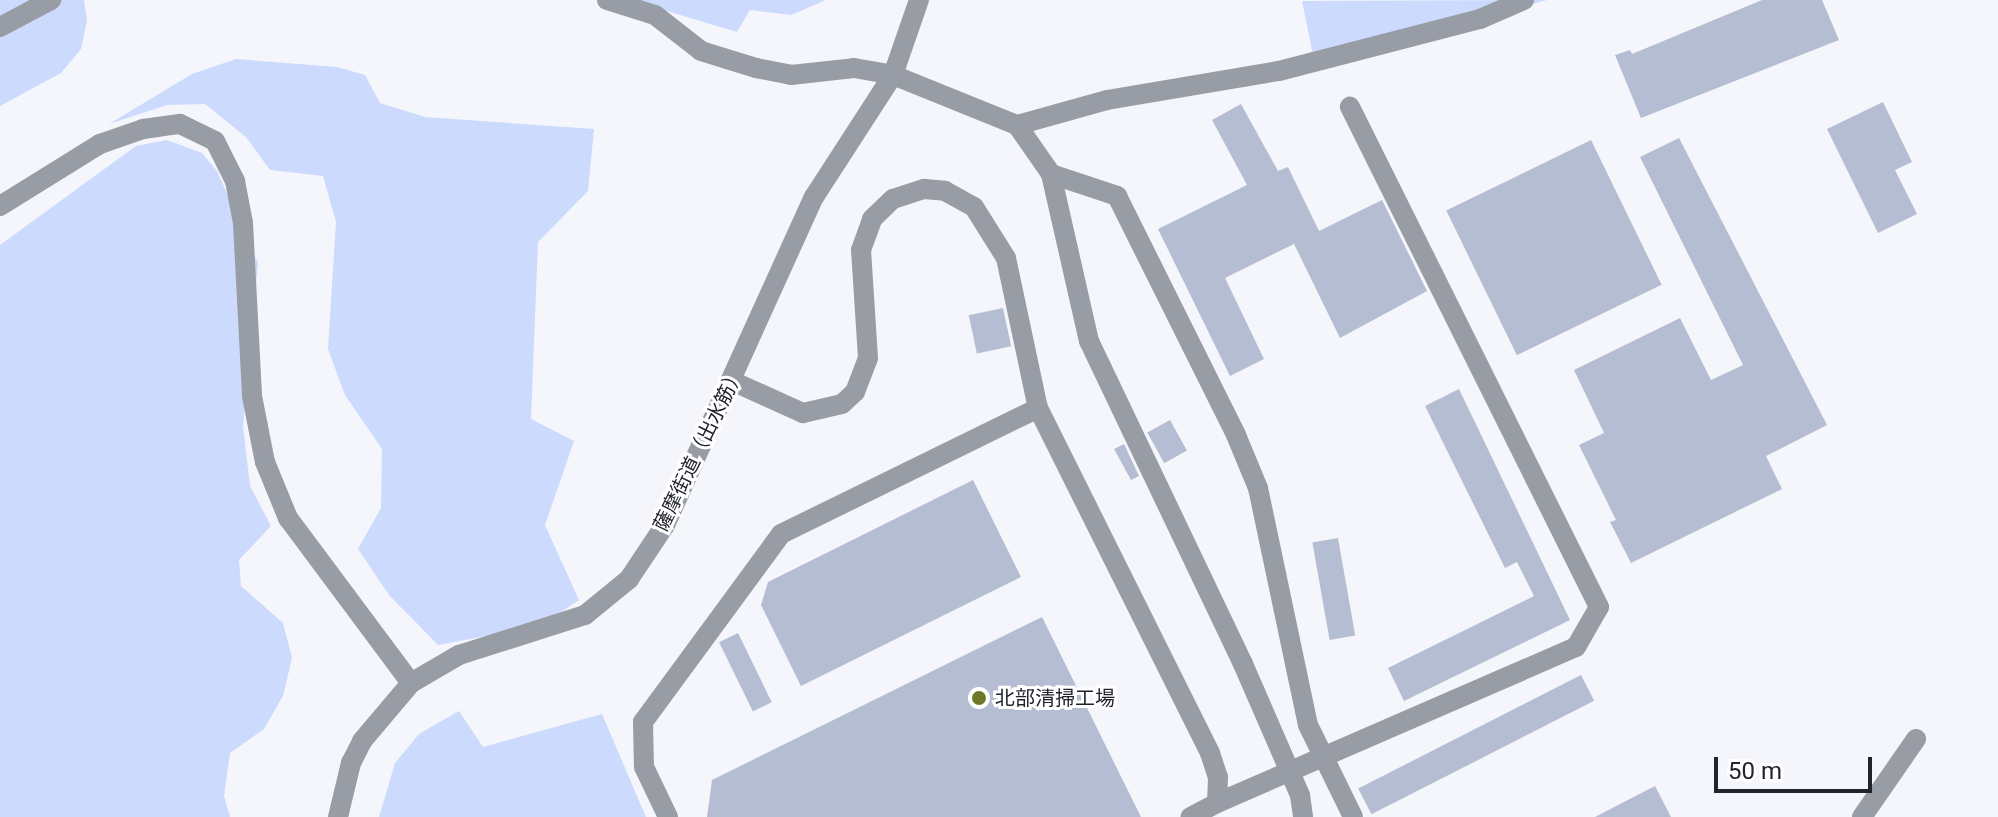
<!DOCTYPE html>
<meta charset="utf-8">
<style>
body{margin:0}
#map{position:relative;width:1998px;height:817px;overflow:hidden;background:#f5f6fb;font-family:Roboto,"Noto Sans JP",sans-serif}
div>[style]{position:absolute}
.green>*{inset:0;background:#ccdafe}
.building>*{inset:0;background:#b5bdd2;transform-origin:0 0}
.minor>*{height:20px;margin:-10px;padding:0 10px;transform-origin:10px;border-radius:10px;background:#989ca5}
.minor-bridge>*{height:20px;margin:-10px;padding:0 10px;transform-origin:10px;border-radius:10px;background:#989ca5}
.dots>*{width:22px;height:22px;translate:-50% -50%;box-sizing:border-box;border:4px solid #fff;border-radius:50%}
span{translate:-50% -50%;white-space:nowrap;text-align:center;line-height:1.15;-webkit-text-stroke:6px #fff;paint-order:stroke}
.street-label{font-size:20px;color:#21242c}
.poi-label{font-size:20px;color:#21242c}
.left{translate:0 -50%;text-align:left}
.scale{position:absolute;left:1714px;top:757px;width:158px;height:36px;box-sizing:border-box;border:4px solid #21242c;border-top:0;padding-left:10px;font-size:24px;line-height:28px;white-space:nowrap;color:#21242c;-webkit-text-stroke:6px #fff;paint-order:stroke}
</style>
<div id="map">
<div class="green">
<i style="clip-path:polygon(0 0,84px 0,87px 21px,81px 49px,61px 73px,0 106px)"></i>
<i style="clip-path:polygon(630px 0,826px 0,791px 15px,750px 10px,737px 32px)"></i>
<i style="clip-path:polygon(1547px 0,1414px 35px,1316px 70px,1302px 1px)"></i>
<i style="clip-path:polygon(236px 59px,337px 67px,365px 75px,380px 103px,425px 117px,594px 129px,588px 191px,538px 242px,531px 419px,574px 441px,545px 525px,579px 600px,558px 614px,524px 629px,438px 645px,389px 595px,358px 549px,381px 508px,382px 449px,345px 395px,328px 349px,336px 222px,323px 176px,270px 170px,246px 137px,205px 104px,167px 105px,109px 124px,192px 74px)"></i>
<i style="clip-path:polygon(167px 140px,202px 153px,217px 171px,258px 263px,243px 426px,250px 486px,271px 526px,239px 560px,241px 586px,283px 623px,292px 658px,283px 696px,264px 729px,230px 753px,224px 796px,230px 817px,0 817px,0 245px,136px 146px)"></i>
<i style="clip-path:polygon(459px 711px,483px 747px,602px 714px,646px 817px,379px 817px,395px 763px,419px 734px)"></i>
</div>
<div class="building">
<i style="clip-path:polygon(1762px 0,1822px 0,1839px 40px,1641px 118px,1615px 55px,1630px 50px,1632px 54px)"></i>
<i style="clip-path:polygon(1883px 102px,1912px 162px,1895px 170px,1917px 214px,1878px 233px,1827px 129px)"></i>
<i style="clip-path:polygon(1241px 104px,1278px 171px,1288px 167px,1319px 231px,1382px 200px,1427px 291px,1340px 338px,1294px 244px,1225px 278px,1264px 359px,1230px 376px,1158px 229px,1247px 185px,1212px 120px)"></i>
<i style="clip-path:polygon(1679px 138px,1827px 425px,1766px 456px,1782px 489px,1631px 563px,1610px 522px,1616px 520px,1579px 445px,1604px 433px,1574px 370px,1680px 318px,1711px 380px,1743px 365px,1640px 157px)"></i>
<i style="left:1591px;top:140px;width:161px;height:161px;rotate:64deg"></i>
<i style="left:1003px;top:308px;width:39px;height:35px;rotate:78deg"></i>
<i style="clip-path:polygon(1459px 389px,1570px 620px,1404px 701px,1388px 668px,1534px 596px,1517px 562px,1505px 568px,1425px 406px)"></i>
<i style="left:1170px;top:420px;width:35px;height:26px;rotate:61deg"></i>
<i style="clip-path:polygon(1124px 444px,1139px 476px,1131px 480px,1114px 449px)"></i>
<i style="clip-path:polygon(973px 480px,1021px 577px,801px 686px,761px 605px,768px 582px)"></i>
<i style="left:1338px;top:538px;width:99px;height:26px;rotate:80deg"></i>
<i style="clip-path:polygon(1042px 617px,1141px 817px,707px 817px,712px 780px)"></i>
<i style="left:738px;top:633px;width:77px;height:21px;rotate:64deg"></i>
<i style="left:1581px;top:675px;width:29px;height:250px;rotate:63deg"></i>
<i style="clip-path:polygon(1655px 786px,1671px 817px,1595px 817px)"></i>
</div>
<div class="minor">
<i style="left:607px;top:0;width:50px;rotate:17.4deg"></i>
<i style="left:655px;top:15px;width:58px;rotate:38deg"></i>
<i style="left:701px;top:51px;width:58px;rotate:17.2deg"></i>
<i style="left:756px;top:68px;width:36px;rotate:11deg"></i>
<i style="left:791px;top:75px;width:63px;rotate:-6.3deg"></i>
<i style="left:854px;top:68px;width:40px;rotate:10deg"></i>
<i style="left:893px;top:75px;width:134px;rotate:22deg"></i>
<i style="left:1017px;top:125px;width:93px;rotate:-15.5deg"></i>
<i style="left:1107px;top:100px;width:174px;rotate:-9.6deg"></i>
<i style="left:1279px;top:71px;width:208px;rotate:-14.5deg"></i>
<i style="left:1480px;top:19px;width:48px;rotate:-23.4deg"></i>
<i style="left:0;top:27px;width:58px;rotate:-27.9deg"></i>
<i style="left:1017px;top:125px;width:60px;rotate:55.2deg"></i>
<i style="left:1051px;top:174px;width:171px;rotate:77.2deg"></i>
<i style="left:1089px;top:341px;width:358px;rotate:64.5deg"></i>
<i style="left:1243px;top:664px;width:143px;rotate:66.5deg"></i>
<i style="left:1300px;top:795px;width:22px;rotate:82deg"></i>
<i style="left:1051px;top:174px;width:70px;rotate:18.4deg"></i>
<i style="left:1117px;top:196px;width:267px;rotate:63.5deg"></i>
<i style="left:1236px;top:435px;width:57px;rotate:67.5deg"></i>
<i style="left:1258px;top:488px;width:242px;rotate:78.1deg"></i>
<i style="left:1308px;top:725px;width:102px;rotate:63.9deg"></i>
<i style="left:0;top:206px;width:118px;rotate:-31.8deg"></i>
<i style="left:100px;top:144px;width:46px;rotate:-19.2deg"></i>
<i style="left:143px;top:129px;width:37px;rotate:-8deg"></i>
<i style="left:180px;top:124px;width:39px;rotate:26deg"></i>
<i style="left:215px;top:141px;width:45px;rotate:63.4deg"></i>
<i style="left:235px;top:181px;width:43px;rotate:79.2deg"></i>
<i style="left:243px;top:223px;width:173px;rotate:87deg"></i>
<i style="left:252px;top:396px;width:67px;rotate:78.9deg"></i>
<i style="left:265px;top:462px;width:61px;rotate:67.7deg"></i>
<i style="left:288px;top:518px;width:206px;rotate:53.3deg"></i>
<i style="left:732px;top:381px;width:78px;rotate:24.3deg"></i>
<i style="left:803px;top:413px;width:40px;rotate:-13deg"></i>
<i style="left:842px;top:404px;width:18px;rotate:-43deg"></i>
<i style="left:855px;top:392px;width:36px;rotate:-69deg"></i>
<i style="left:868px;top:358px;width:108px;rotate:-93.7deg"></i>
<i style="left:861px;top:250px;width:33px;rotate:-70deg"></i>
<i style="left:872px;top:219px;width:29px;rotate:-44deg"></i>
<i style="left:893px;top:199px;width:33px;rotate:-18deg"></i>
<i style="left:924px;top:189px;width:21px;rotate:5deg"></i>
<i style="left:945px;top:191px;width:33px;rotate:29deg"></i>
<i style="left:974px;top:207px;width:60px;rotate:57.9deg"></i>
<i style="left:1006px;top:258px;width:153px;rotate:78deg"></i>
<i style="left:1038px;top:408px;width:385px;rotate:63.5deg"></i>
<i style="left:1210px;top:753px;width:25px;rotate:72deg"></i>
<i style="left:1218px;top:777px;width:26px;rotate:92deg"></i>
<i style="left:1217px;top:803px;width:30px;rotate:152deg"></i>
<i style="left:1323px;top:757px;width:276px;rotate:-23.5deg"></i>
<i style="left:1576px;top:647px;width:46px;rotate:-60.1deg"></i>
<i style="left:1599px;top:607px;width:559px;rotate:-116.47deg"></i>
<i style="left:338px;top:817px;width:56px;rotate:-76.5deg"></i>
<i style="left:351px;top:763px;width:25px;rotate:-63deg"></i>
<i style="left:362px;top:741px;width:76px;rotate:-49.8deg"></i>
<i style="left:411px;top:683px;width:56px;rotate:-30.3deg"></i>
<i style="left:459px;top:655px;width:132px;rotate:-17.6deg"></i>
<i style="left:585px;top:615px;width:57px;rotate:-39.3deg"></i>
<i style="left:629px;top:579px;width:65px;rotate:-56.3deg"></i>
<i style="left:665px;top:525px;width:360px;rotate:-65.6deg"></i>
<i style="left:814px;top:197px;width:145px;rotate:-57.1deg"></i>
<i style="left:893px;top:75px;width:79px;rotate:-70.9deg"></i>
<i style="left:668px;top:817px;width:55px;rotate:-115.6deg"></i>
<i style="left:644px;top:767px;width:45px;rotate:-91.3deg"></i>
<i style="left:643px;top:722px;width:233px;rotate:-53.7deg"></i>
<i style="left:781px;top:534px;width:286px;rotate:-26.1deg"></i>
<i style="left:1862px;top:817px;width:95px;rotate:-55.3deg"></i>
</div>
<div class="minor-bridge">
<i style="left:1217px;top:803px;width:116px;rotate:-23.5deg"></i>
</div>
<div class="dots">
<i style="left:979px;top:698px;background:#6c7a28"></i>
</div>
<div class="street-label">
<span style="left:699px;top:449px;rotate:-64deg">薩摩街道（出水筋）</span>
</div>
<div class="poi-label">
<span class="left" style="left:995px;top:698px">北部清掃工場</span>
</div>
<div class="scale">50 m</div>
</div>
